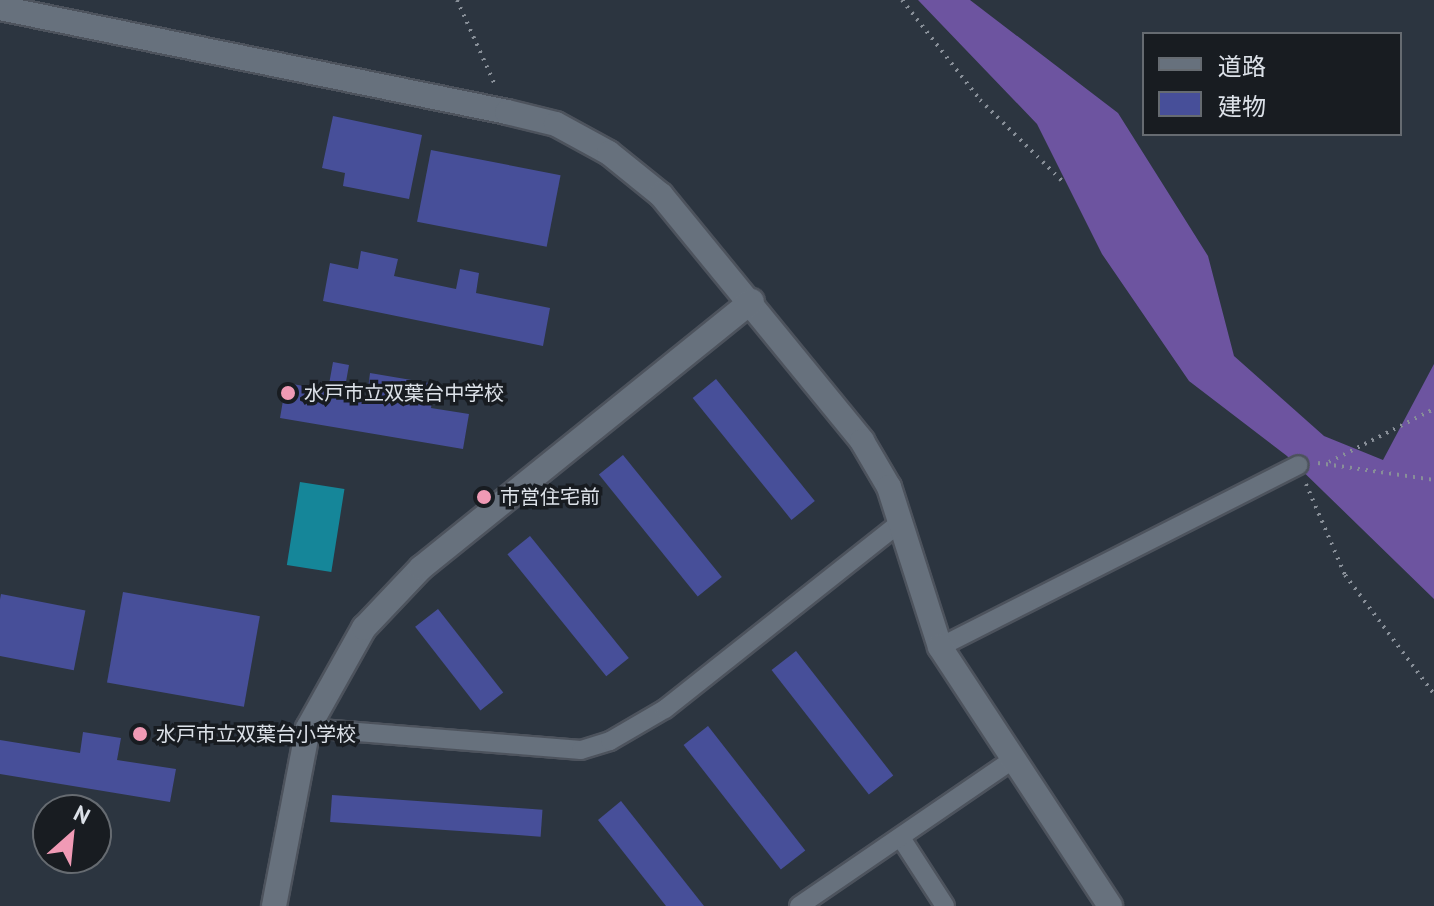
<!DOCTYPE html>
<meta charset="utf-8">
<style>
body{margin:0}
#map{position:relative;width:1434px;height:906px;overflow:hidden;background:#2c3540;font-family:"PT Sans","Noto Sans JP",sans-serif}
div>[style]{position:absolute}
.forest>*{inset:0;background:#6d54a0}
.water>*{inset:0;background:#158699;transform-origin:0 0}
.building>*{inset:0;background:#474f99;transform-origin:0 0}
.path>*{height:4px;margin-top:-2px;transform-origin:0;background:repeating-linear-gradient(90deg,#888f98 0 2px,transparent 0 8px)}
.roads{filter:drop-shadow(2px 0 #4d535d) drop-shadow(-2px 0 #4d535d) drop-shadow(0 2px #4d535d) drop-shadow(0 -2px #4d535d)}
.minor>*{height:18px;margin:-9px;padding:0 9px;transform-origin:9px;border-radius:9px;background:#67717d}
.tertiary>*{height:24px;margin:-12px;padding:0 12px;transform-origin:12px;border-radius:12px;background:#67717d}
.dots>*{width:22px;height:22px;translate:-50% -50%;box-sizing:border-box;border:4px solid #181c21;border-radius:50%}
span{translate:-50% -50%;white-space:nowrap;text-align:center;line-height:1.15;-webkit-text-stroke:7px #181c21;paint-order:stroke}
.poi-label{font-size:20px;color:#dce1e8}
.left{translate:0 -50%;text-align:left}
.legend{position:absolute;left:1142px;top:32px;width:260px;height:104px;box-sizing:border-box;background:#181c21;border:2px solid #666b71;margin:0;padding:10px 14px;list-style:none;font-size:24px;color:#dce1e8}
.legend li{display:flex;align-items:center;gap:16px;height:40px}
.legend b{width:40px;border:2px solid #666b71}
.north{position:absolute;left:32px;top:794px;width:80px;height:80px;box-sizing:border-box;background:#181c21;border:2px solid #666b71;border-radius:50%;rotate:27deg;font-size:22px;font-weight:700;line-height:32px;text-align:center;color:#dce1e8}
.north::after{content:'';display:block;margin:auto;width:28px;height:36px;background:#f09ab5;clip-path:polygon(50% 0,100% 100%,50% 72%,0 100%)}
</style>
<div id="map">
<div class="forest">
<i style="clip-path:polygon(918px 0,970px 0,1118px 113px,1208px 256px,1234px 356px,1324px 436px,1383px 460px,1434px 364px,1434px 599px,1287px 456px,1189px 381px,1102px 254px,1037px 124px)"></i>
</div>
<div class="water">
<i style="left:300px;top:482px;width:45px;height:84px;rotate:9deg"></i>
</div>
<div class="building">
<i style="clip-path:polygon(333px 116px,422px 135px,409px 199px,343px 186px,345px 173px,322px 168px)"></i>
<i style="left:431px;top:150px;width:132px;height:73px;rotate:11deg"></i>
<i style="clip-path:polygon(361px 251px,398px 259px,394px 276px,456px 289px,460px 269px,479px 273px,476px 293px,550px 308px,543px 346px,323px 301px,330px 263px,358px 269px)"></i>
<i style="clip-path:polygon(333px 362px,349px 365px,344px 393px,367px 397px,370px 373px,435px 384px,431px 408px,469px 414px,463px 449px,280px 418px,286px 383px,328px 390px)"></i>
<i style="left:716px;top:379px;width:157px;height:30px;rotate:51deg"></i>
<i style="left:623px;top:455px;width:157px;height:31px;rotate:51deg"></i>
<i style="left:530px;top:536px;width:157px;height:29px;rotate:51deg"></i>
<i style="left:123px;top:592px;width:139px;height:92px;rotate:10deg"></i>
<i style="left:1px;top:594px;width:86px;height:61px;rotate:11deg"></i>
<i style="left:438px;top:609px;width:106px;height:29px;rotate:52deg"></i>
<i style="left:796px;top:651px;width:158px;height:31px;rotate:52deg"></i>
<i style="left:708px;top:726px;width:158px;height:31px;rotate:52deg"></i>
<i style="clip-path:polygon(83px 732px,121px 738px,117px 760px,176px 769px,170px 802px,0 774px,0 740px,80px 753px)"></i>
<i style="left:332px;top:795px;width:211px;height:27px;rotate:4deg"></i>
<i style="clip-path:polygon(621px 801px,704px 906px,666px 906px,598px 820px)"></i>
</div>
<div class="path">
<i style="left:457px;top:0;width:93px;rotate:65.9deg"></i>
<i style="left:902px;top:0;width:127px;rotate:52deg"></i>
<i style="left:980px;top:100px;width:115px;rotate:44.6deg"></i>
<i style="left:1329px;top:462px;width:118px;rotate:-26.8deg"></i>
<i style="left:1318px;top:463px;width:117px;rotate:8.3deg"></i>
<i style="left:1306px;top:484px;width:99px;rotate:66.8deg"></i>
<i style="left:1345px;top:575px;width:149px;rotate:53.2deg"></i>
</div>
<div class="roads">
<div class="minor">
<i style="left:940px;top:647px;width:402px;rotate:-26.9deg"></i>
<i style="left:308px;top:728px;width:274px;rotate:4.6deg"></i>
<i style="left:581px;top:750px;width:30px;rotate:-17deg"></i>
<i style="left:610px;top:741px;width:64px;rotate:-30.2deg"></i>
<i style="left:665px;top:709px;width:300px;rotate:-38.4deg"></i>
<i style="left:901px;top:838px;width:81px;rotate:57.1deg"></i>
<i style="left:799px;top:906px;width:258px;rotate:-34.4deg"></i>
</div>
<div class="tertiary">
<i style="left:0;top:8px;width:518px;rotate:11.59deg"></i>
<i style="left:507px;top:112px;width:50px;rotate:13.8deg"></i>
<i style="left:556px;top:124px;width:60px;rotate:28.7deg"></i>
<i style="left:609px;top:153px;width:67px;rotate:38.9deg"></i>
<i style="left:661px;top:195px;width:318px;rotate:50.7deg"></i>
<i style="left:862px;top:441px;width:53px;rotate:59.6deg"></i>
<i style="left:889px;top:487px;width:168px;rotate:72.3deg"></i>
<i style="left:940px;top:647px;width:310px;rotate:56.7deg"></i>
<i style="left:274px;top:906px;width:181px;rotate:-79.2deg"></i>
<i style="left:308px;top:728px;width:115px;rotate:-60.8deg"></i>
<i style="left:364px;top:628px;width:83px;rotate:-46.5deg"></i>
<i style="left:421px;top:568px;width:425px;rotate:-38.9deg"></i>
</div>
</div>
<div class="dots">
<i style="left:288px;top:393px;background:#f09ab5"></i>
<i style="left:484px;top:497px;background:#f09ab5"></i>
<i style="left:140px;top:734px;background:#f09ab5"></i>
</div>
<div class="poi-label">
<span class="left" style="left:304px;top:393px">水戸市立双葉台中学校</span>
<span class="left" style="left:500px;top:497px">市営住宅前</span>
<span class="left" style="left:156px;top:734px">水戸市立双葉台小学校</span>
</div>
<ul class="legend">
<li><b style="height:10px;background:#67717d"></b>道路</li>
<li><b style="height:22px;background:#474f99"></b>建物</li>
</ul>
<div class="north">N</div>
</div>
